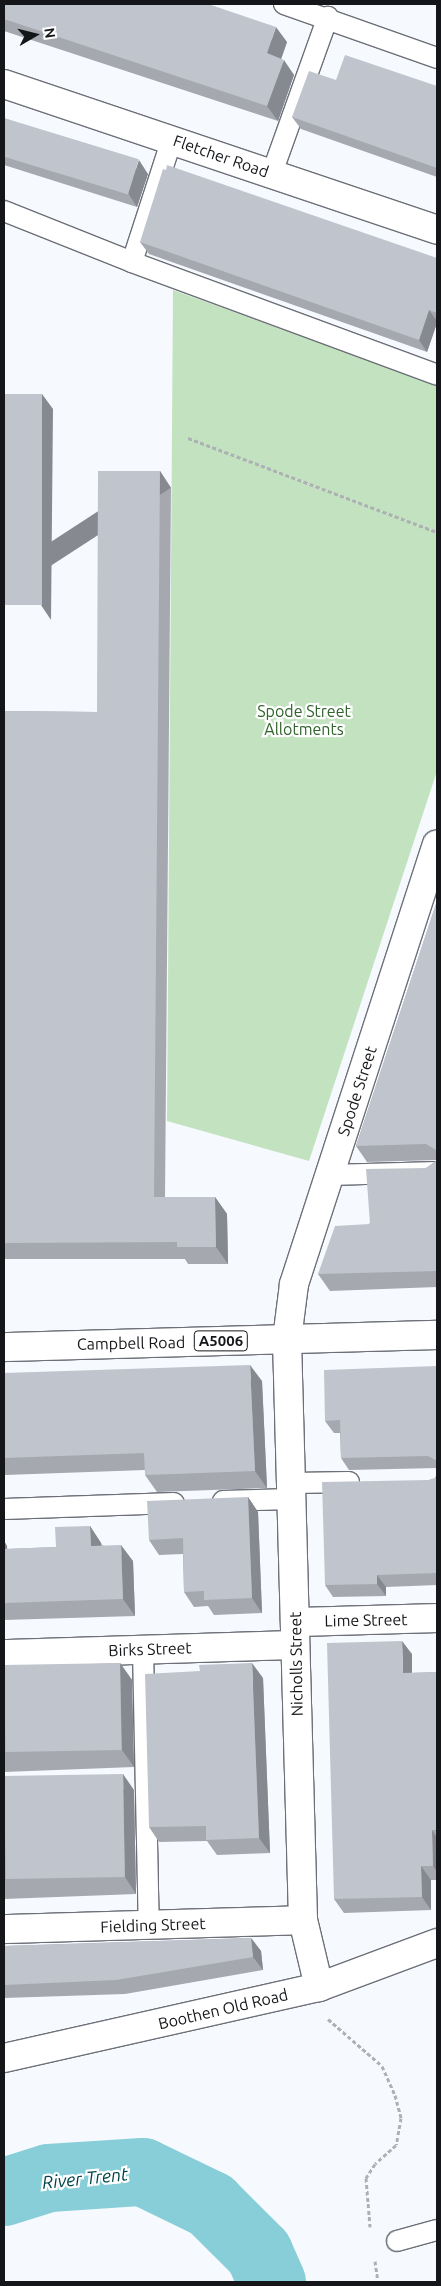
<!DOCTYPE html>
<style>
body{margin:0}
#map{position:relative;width:441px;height:2286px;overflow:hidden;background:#f6f9fe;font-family:Ubuntu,sans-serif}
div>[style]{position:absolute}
.green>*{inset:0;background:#c3e2bf}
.river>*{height:68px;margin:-34px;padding:0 34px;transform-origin:34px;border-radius:34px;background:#88ced9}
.path>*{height:3px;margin-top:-1.5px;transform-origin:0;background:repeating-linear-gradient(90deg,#adb0b4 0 4px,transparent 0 6.5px)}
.roads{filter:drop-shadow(1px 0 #6d7078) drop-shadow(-1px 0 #6d7078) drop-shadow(0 1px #6d7078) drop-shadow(0 -1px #6d7078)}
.lane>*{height:20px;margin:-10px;padding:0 10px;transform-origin:10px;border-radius:10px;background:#fff}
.street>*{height:28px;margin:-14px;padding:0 14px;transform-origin:14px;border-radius:14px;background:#fff}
.primary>*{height:28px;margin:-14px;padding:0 14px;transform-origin:14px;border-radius:14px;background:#fff}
.wall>*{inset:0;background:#a5a9af;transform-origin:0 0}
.shaded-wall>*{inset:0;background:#86898f;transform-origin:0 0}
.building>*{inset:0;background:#c0c4cc;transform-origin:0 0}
span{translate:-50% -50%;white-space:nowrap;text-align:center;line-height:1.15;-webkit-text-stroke:4.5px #fff;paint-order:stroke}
.shield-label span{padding:1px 4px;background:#fff;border:1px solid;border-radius:4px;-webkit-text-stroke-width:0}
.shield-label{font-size:15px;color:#141619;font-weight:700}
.street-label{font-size:16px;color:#141619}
.park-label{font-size:16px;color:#31632b}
.water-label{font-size:18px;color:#00444b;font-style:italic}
.frame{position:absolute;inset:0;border:5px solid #141619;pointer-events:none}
.north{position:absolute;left:10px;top:10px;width:50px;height:50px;-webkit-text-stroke:4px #fff;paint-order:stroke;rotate:82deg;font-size:14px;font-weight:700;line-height:20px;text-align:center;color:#141619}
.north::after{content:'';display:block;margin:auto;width:18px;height:22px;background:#141619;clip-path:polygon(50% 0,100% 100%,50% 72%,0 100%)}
</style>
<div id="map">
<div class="green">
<i style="clip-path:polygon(173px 290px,437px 385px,437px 771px,309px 1161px,167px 1121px)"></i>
</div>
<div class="river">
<i style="left:4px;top:2192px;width:47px;rotate:-17.3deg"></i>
<i style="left:49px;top:2178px;width:94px;rotate:-3.7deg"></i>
<i style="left:143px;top:2172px;width:76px;rotate:25.9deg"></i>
<i style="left:211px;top:2205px;width:68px;rotate:45deg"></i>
<i style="left:259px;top:2253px;width:32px;rotate:66deg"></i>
</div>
<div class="path">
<i style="left:188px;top:438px;width:266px;rotate:20.7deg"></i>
<i style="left:328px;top:2019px;width:72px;rotate:41deg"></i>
<i style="left:382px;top:2066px;width:32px;rotate:66deg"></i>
<i style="left:395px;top:2095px;width:24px;rotate:75deg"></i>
<i style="left:401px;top:2118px;width:27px;rotate:100deg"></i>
<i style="left:396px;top:2145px;width:28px;rotate:138deg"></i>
<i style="left:375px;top:2164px;width:17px;rotate:123deg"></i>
<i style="left:366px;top:2178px;width:49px;rotate:85.3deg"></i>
<i style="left:375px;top:2261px;width:21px;rotate:82deg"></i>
</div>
<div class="roads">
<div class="lane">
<i style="left:284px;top:4px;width:162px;rotate:19.4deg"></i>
<i style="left:272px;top:173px;width:166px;rotate:-70.3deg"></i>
<i style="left:4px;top:211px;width:138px;rotate:21.7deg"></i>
<i style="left:132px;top:262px;width:325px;rotate:20.3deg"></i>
<i style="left:132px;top:262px;width:129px;rotate:-72deg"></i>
<i style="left:330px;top:1175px;width:107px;rotate:-1.6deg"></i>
<i style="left:294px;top:1483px;width:55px;rotate:-1deg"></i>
<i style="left:223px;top:1501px;width:68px;rotate:-1.7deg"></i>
<i style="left:4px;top:1509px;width:170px;rotate:-2deg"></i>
<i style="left:143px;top:1650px;width:275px;rotate:88.8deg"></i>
<i style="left:397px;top:2241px;width:41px;rotate:-15.4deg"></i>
</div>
<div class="street">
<i style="left:4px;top:84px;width:457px;rotate:18.6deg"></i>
<i style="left:295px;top:1622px;width:142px;rotate:-1.6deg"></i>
<i style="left:4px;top:1654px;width:291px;rotate:-1.8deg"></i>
<i style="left:4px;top:1929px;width:299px;rotate:-1.7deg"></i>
<i style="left:319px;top:1987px;width:69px;rotate:-103.4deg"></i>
<i style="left:303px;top:1920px;width:581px;rotate:-91.58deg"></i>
<i style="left:287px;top:1339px;width:55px;rotate:-82.7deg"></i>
<i style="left:294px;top:1284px;width:462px;rotate:-72deg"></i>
<i style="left:4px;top:2058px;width:323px;rotate:-12.7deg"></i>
<i style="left:319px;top:1987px;width:126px;rotate:-20.4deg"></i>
</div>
<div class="primary">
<i style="left:4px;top:1347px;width:433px;rotate:-1.6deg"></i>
</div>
</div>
<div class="wall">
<i style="clip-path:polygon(4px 4px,287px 42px,281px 59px,294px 75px,278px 121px,4px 31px)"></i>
<i style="clip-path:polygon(336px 80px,437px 86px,437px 177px,301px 129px,292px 117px)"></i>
<i style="clip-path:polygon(4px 118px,148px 174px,137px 207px,4px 165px)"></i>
<i style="clip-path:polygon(140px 242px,437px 258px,437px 323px,427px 352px,149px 254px)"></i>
<i style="left:4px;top:394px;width:51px;height:226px;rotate:17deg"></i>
<i style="clip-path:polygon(160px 471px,171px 488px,165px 1197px,215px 1197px,227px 1214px,228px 1264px,188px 1264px,185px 1259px,4px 1259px,4px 711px,97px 712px)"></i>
<i style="clip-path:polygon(437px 901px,437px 1287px,330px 1291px,318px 1274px,426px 1168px,436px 1161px,436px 1160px,367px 1162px,356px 1146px)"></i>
<i style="clip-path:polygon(437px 1366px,437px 1468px,349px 1470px,341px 1458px,340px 1433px,334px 1433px,325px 1421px)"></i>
<i style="clip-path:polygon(4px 1373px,262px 1381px,267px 1488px,157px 1492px,145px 1475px,145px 1470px,5px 1475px,5px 1479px,4px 1479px)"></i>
<i style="clip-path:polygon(437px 1474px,437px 1585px,386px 1587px,386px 1596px,333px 1597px,325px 1585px,429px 1480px,435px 1478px)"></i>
<i style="clip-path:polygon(248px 1497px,258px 1512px,262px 1613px,214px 1615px,208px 1606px,194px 1607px,184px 1592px,183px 1554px,159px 1555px,149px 1540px)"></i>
<i style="clip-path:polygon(90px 1526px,101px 1543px,102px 1545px,133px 1561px,135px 1616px,4px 1620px,4px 1541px,7px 1546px,7px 1549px,56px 1547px)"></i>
<i style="clip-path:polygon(412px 1654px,412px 1673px,437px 1672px,437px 1880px,431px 1880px,431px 1910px,344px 1913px,334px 1899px)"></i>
<i style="clip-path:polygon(120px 1663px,132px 1680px,134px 1767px,4px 1772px,4px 1667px)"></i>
<i style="clip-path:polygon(263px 1678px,270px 1853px,217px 1855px,207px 1841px,159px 1842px,149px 1827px)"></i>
<i style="clip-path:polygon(4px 1779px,134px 1790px,136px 1894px,4px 1899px)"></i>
<i style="clip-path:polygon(251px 1938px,261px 1951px,263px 1970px,125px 1994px,4px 1998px,4px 1946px)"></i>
</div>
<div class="shaded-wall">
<i style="clip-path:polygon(276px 27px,287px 42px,278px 68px,267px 53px)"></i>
<i style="clip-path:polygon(284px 60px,294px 75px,278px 121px,267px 106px)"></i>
<i style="clip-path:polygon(139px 160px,148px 174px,137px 207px,128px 193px)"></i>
<i style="clip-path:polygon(429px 310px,437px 321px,437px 323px,427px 352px,419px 340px)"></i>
<i style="clip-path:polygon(42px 394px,53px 409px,51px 620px,41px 605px)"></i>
<i style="left:160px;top:471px;width:20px;height:726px;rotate:57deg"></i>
<i style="clip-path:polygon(215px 1197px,227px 1214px,228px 1264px,216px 1247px)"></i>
<i style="clip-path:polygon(250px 1365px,262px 1381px,267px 1488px,255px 1471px)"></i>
<i style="clip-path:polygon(248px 1497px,258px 1512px,262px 1613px,252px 1598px)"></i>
<i style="clip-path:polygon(90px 1526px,101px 1543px,102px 1562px,91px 1546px)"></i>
<i style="clip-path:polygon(4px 1541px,7px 1546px,8px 1566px,4px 1560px)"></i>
<i style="clip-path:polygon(121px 1545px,133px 1561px,135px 1616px,123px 1599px)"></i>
<i style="clip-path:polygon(377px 1575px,386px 1587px,386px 1596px,377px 1584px)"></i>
<i style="clip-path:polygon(402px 1641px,412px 1654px,412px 1686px,403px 1673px)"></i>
<i style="clip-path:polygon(120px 1663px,132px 1680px,134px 1767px,122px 1750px)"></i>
<i style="clip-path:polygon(252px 1663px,263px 1678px,270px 1853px,259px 1838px)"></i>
<i style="clip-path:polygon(123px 1774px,134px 1790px,136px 1894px,125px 1877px)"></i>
<i style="clip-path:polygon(432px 1830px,437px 1838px,437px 1872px,433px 1866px)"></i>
<i style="clip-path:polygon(421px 1866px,431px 1880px,431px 1910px,422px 1897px)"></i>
<i style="clip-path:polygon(251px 1938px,261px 1951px,263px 1970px,253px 1957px)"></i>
</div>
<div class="building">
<i style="clip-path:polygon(4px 4px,208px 4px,276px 27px,267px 53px,284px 60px,267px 106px,4px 19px)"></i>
<i style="clip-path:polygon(345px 55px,437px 86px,437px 168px,292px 117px,309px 71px,336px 80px)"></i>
<i style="left:4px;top:118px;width:141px;height:37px;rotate:17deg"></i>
<i style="clip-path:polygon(167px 165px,437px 258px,437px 313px,429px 310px,419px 340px,140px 242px,163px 169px,166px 170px)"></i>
<i style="left:4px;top:394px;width:38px;height:211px"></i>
<i style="clip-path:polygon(98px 471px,160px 471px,154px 1197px,215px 1197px,216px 1247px,177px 1247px,177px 1242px,4px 1243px,4px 711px,97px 712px)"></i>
<i style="clip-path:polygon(437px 901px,437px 1271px,318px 1274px,335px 1226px,370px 1224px,366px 1169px,426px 1168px,436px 1161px,436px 1150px,426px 1144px,356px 1146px)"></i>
<i style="clip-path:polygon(250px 1365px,255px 1471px,145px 1475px,144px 1453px,4px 1458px,4px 1373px)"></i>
<i style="clip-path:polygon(437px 1366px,437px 1461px,428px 1456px,341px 1458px,340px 1420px,325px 1421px,324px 1370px)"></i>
<i style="clip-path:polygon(437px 1474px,437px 1573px,377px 1575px,377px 1584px,325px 1585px,322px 1482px,429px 1480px,435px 1478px)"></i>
<i style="clip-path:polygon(248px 1497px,252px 1598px,204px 1600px,204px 1591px,184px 1592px,183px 1538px,149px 1540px,147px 1501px)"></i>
<i style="clip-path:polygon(90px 1526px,91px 1546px,121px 1545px,123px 1599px,4px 1603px,4px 1549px,56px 1547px,55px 1527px)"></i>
<i style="clip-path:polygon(402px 1641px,403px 1673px,437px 1672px,437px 1830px,432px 1830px,433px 1866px,421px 1866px,422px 1897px,334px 1899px,327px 1643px)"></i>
<i style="left:120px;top:1663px;width:87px;height:116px;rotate:89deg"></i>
<i style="clip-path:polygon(252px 1663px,259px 1838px,206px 1840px,206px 1826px,149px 1827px,145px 1674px,200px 1671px,199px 1665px)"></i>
<i style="left:123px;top:1774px;width:103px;height:119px;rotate:89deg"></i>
<i style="clip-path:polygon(251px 1938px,253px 1957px,116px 1980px,4px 1985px,4px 1946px)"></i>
</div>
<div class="shield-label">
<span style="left:221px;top:1341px">A5006</span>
</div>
<div class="street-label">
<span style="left:221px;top:156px;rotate:19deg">Fletcher Road</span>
<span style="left:357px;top:1091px;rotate:-72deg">Spode Street</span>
<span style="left:131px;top:1343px;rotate:-1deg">Campbell Road</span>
<span style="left:366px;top:1620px;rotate:-1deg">Lime Street</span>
<span style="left:150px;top:1649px;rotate:-2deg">Birks Street</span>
<span style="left:296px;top:1664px;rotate:-91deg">Nicholls Street</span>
<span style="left:153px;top:1925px;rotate:-2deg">Fielding Street</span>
<span style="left:223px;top:2009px;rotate:-13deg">Boothen Old Road</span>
</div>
<div class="park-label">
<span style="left:304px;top:720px">Spode Street<br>Allotments</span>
</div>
<div class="water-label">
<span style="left:85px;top:2178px;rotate:-6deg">River Trent</span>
</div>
<div class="frame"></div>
<div class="north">N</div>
</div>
